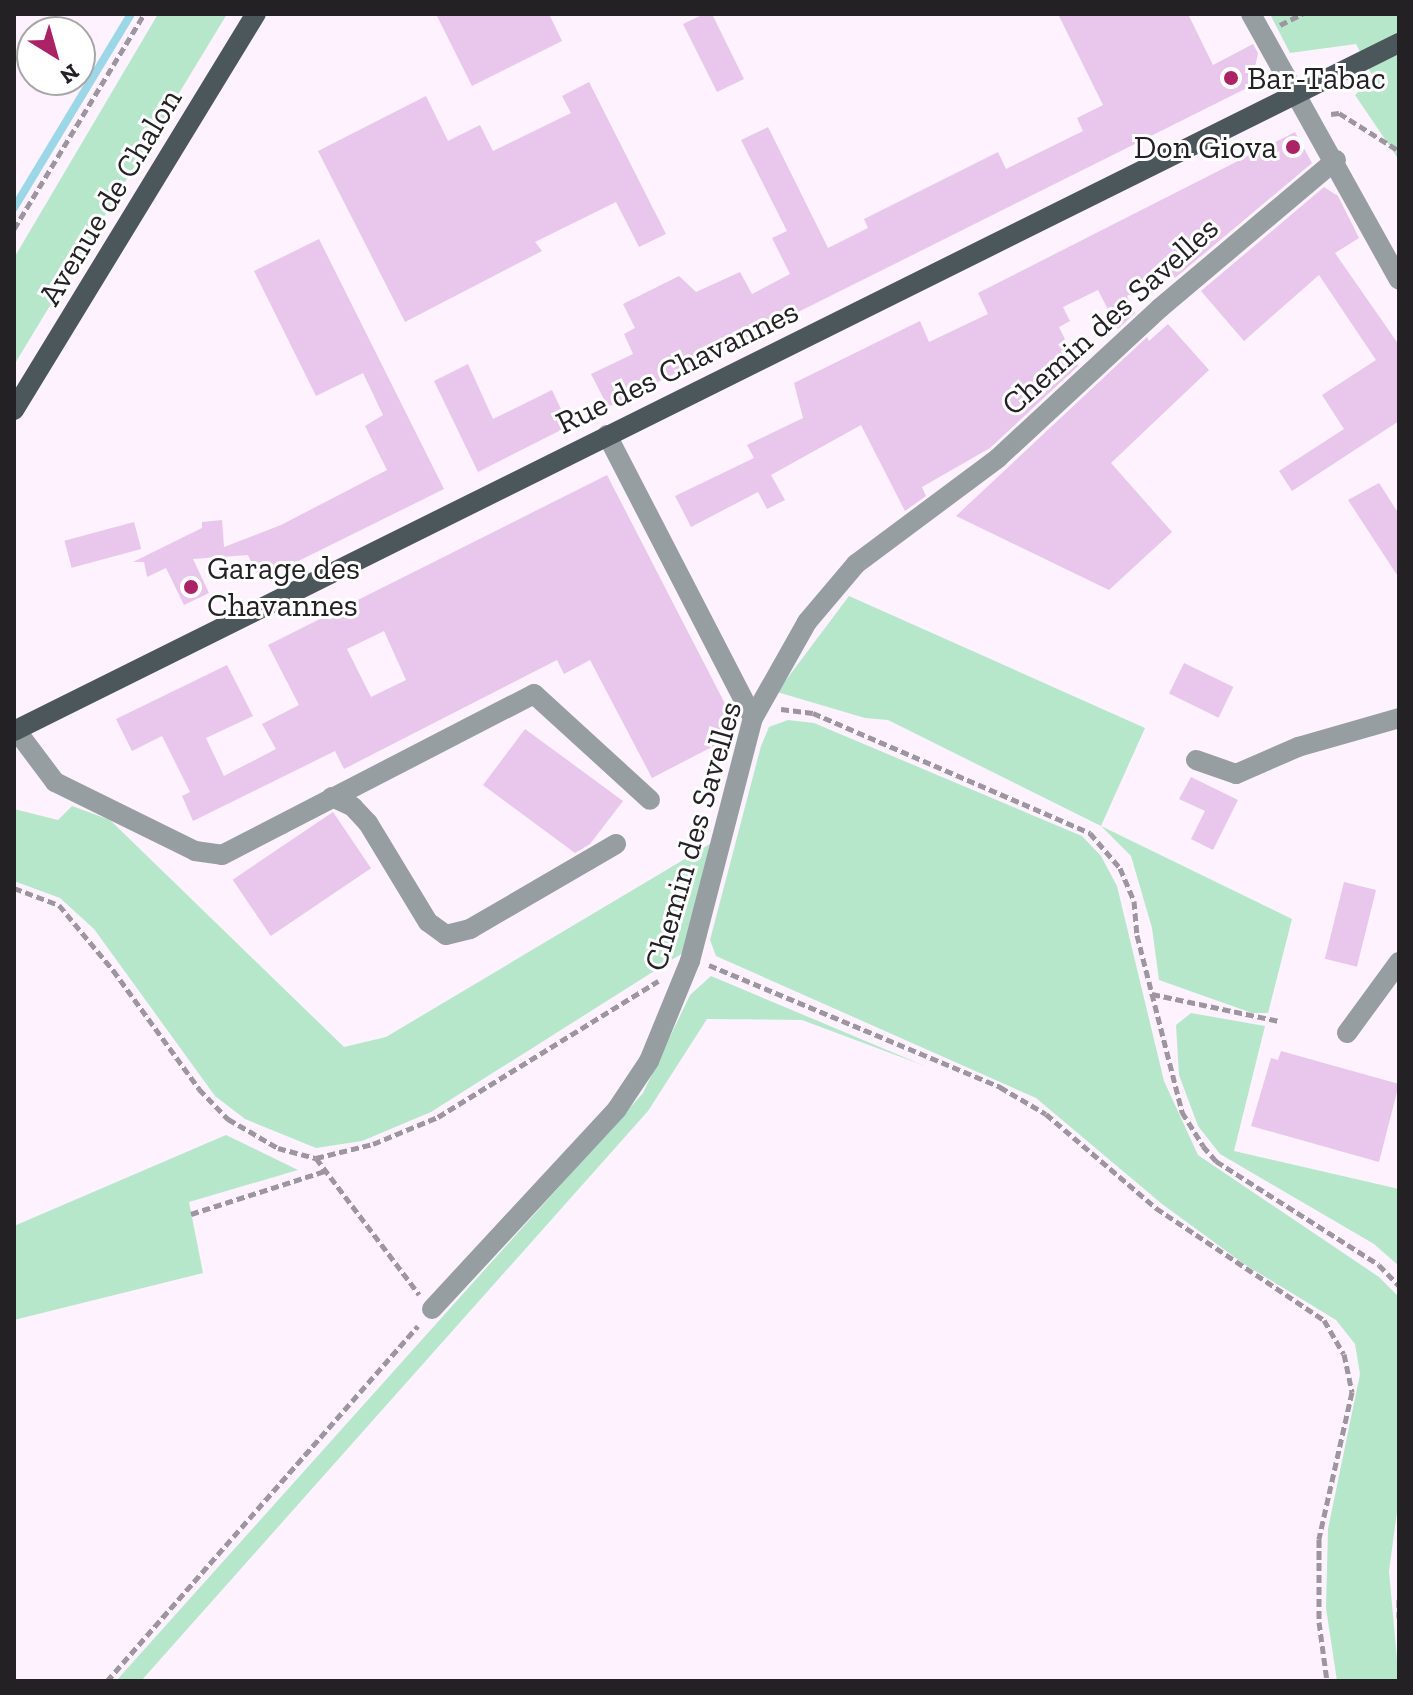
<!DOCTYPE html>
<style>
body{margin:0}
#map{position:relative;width:1413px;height:1695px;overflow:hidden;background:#fdf2fe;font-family:"Zilla Slab",serif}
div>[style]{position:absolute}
.green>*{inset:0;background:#b7e7cb}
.stream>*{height:8px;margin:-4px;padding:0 4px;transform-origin:4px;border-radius:4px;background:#9bd7e7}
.building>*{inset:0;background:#e9c6ec;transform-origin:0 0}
.path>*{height:5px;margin-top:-2.5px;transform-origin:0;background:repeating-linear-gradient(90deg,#9d969e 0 8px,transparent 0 12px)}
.minor>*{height:20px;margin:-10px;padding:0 10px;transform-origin:10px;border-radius:10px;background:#979ea1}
.major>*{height:20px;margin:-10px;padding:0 10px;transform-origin:10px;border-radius:10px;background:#4b575b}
.dots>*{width:22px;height:22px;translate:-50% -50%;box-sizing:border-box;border:4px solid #fff;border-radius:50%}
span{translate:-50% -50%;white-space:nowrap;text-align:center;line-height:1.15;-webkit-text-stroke:6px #fff;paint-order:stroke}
.poi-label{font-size:32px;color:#242125}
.left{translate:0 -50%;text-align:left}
.right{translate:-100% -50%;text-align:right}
.street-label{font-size:32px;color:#242125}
.frame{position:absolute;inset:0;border:16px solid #242125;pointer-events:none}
.north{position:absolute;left:16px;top:16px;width:80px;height:80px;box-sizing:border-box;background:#fff;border:2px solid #a7a6a8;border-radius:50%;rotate:143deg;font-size:22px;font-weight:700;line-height:32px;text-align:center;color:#242125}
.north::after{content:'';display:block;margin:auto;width:28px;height:36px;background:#ac2266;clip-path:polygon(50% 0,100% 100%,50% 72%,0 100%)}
</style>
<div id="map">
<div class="green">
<i style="clip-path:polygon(158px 14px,227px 14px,14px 365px,14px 258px)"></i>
<i style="clip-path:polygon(1270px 14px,1399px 14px,1399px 160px,1355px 95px,1373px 77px,1356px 44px,1290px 53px)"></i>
<i style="clip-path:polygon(849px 596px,1145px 728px,1101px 826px,1292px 919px,1268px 1013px,1252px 1013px,1159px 980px,1152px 928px,1131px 856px,1101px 826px,888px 720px,865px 718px,777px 692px)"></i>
<i style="clip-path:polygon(788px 720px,814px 723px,1082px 836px,1101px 856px,1117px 886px,1164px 1081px,1198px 1155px,1379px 1277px,1399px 1297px,1399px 1497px,1389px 1571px,1399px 1681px,1337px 1681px,1326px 1608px,1328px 1529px,1360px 1374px,1355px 1344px,1336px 1320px,1244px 1264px,1162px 1204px,1036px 1098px,716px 956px,710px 940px,761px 746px,769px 727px)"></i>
<i style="clip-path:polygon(72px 806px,110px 820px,344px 1047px,386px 1037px,715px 841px,686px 951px,431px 1112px,362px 1141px,316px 1148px,245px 1119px,215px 1096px,94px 929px,60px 898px,14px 881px,14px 809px,58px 820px)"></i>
<i style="clip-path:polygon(711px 976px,925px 1066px,802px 1020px,707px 1019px,648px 1111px,141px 1681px,116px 1681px,643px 1093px,690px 995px)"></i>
<i style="clip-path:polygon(1191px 1013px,1265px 1026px,1234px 1151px,1399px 1189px,1399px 1266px,1374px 1244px,1220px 1154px,1198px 1126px,1179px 1075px,1176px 1025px)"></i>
<i style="clip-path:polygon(226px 1135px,298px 1170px,189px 1202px,203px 1273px,14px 1320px,14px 1226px)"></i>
</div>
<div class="stream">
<i style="left:14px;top:208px;width:227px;rotate:-58.9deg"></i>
</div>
<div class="building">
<i style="clip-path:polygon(436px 14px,549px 14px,562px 41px,472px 86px)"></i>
<i style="clip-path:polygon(704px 14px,712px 14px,744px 79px,717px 92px,683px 24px)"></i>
<i style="clip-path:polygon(1058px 14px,1188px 14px,1213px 65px,1253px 44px,1258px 53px,1251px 86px,608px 407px,591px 374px,633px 354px,624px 334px,635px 328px,623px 304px,679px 276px,696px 292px,740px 272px,752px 294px,790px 274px,772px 238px,787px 231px,741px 140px,768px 127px,828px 248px,868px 228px,864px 219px,998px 152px,1006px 169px,1083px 131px,1077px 118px,1103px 105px)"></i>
<i style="clip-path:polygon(589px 82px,666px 234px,639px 247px,616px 202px,535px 242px,542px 251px,405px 322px,318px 151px,426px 96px,448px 141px,480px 125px,493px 151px,571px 113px,562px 96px)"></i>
<i style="clip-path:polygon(1295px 132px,1312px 163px,1175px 278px,1173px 275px,1127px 296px,1135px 313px,1118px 329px,1098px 290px,1063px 307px,1070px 321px,1059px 327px,1078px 366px,990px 448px,922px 487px,926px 496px,905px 511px,861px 425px,771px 475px,785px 500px,767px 509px,758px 492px,691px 527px,675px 496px,754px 458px,747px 445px,803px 418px,794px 383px,920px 321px,929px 342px,988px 314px,978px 293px)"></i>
<i style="clip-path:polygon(1324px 187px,1338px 196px,1359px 238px,1335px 253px,1399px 345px,1399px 421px,1292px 491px,1279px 471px,1344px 429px,1322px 395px,1376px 360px,1319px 275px,1244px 341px,1201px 291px)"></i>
<i style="clip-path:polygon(319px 239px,444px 489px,268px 576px,258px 577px,248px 555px,193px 559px,209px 593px,184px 605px,166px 568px,147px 577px,144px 562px,133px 562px,202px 528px,202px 522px,222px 520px,224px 547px,281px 525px,387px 470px,365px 426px,383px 415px,363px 373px,316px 396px,254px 271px)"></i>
<i style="clip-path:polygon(1168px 324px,1209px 370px,1111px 463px,1172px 532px,1109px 590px,956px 516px,1147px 337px,1149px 341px)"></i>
<i style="clip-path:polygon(468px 364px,493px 419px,552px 390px,569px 426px,478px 472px,434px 381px)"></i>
<i style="clip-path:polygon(evenodd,607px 475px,737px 727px,735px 735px,652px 778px,590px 660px,564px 674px,557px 660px,344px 769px,335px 751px,193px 821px,182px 796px,190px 792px,162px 736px,132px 751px,116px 719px,227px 665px,253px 716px,206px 738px,224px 776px,276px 749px,262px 724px,299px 705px,268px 645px,607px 475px,384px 631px,406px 680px,371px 697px,347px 649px,384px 631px)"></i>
<i style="clip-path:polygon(1379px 483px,1399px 514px,1399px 578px,1348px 500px)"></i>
<i style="left:134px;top:522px;width:28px;height:72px;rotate:75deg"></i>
<i style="left:1184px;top:663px;width:55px;height:34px;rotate:26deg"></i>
<i style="clip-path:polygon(525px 729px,623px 801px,590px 844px,575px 853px,483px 785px)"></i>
<i style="clip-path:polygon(1191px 777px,1238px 800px,1213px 850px,1191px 839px,1205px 811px,1179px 799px)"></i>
<i style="left:333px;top:812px;width:68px;height:121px;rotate:56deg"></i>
<i style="left:1344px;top:882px;width:33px;height:79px;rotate:14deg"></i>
<i style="clip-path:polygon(1281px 1051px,1399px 1084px,1379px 1162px,1251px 1126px,1271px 1058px,1278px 1060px)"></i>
</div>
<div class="path">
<i style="left:1280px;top:25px;width:25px;rotate:-27deg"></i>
<i style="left:1331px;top:114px;width:8px;rotate:-7deg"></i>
<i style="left:1339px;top:113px;width:71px;rotate:32.3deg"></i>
<i style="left:14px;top:229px;width:251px;rotate:-58.8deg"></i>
<i style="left:781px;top:709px;width:32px;rotate:7deg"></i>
<i style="left:813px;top:713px;width:302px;rotate:23.4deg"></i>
<i style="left:1090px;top:833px;width:46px;rotate:49.4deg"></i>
<i style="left:1120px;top:868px;width:36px;rotate:67deg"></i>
<i style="left:1134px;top:901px;width:34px;rotate:85deg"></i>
<i style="left:1137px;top:935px;width:183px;rotate:75.7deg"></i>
<i style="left:1182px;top:1112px;width:40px;rotate:58deg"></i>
<i style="left:1203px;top:1146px;width:20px;rotate:49deg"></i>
<i style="left:1216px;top:1161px;width:193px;rotate:32.5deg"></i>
<i style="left:1379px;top:1265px;width:29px;rotate:46deg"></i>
<i style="left:14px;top:888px;width:48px;rotate:20.7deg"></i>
<i style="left:59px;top:905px;width:85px;rotate:50.3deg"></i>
<i style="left:113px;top:970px;width:147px;rotate:54.1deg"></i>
<i style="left:199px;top:1089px;width:42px;rotate:46deg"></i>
<i style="left:228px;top:1119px;width:58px;rotate:30.1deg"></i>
<i style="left:278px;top:1148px;width:39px;rotate:15deg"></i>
<i style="left:316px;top:1158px;width:59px;rotate:-13.8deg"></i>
<i style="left:373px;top:1144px;width:70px;rotate:-22.6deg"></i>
<i style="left:438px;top:1117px;width:259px;rotate:-31.7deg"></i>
<i style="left:709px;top:965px;width:316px;rotate:22.7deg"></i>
<i style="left:1000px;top:1087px;width:53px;rotate:30.4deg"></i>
<i style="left:1046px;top:1114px;width:145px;rotate:40.5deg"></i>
<i style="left:1156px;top:1208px;width:202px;rotate:33.7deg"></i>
<i style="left:1324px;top:1320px;width:39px;rotate:60deg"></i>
<i style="left:1344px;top:1354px;width:39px;rotate:78deg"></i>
<i style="left:1352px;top:1392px;width:151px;rotate:102.7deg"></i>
<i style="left:1319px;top:1539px;width:83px;rotate:90deg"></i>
<i style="left:1319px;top:1622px;width:60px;rotate:82.3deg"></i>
<i style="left:1152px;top:994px;width:130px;rotate:12deg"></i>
<i style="left:316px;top:1158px;width:171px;rotate:52.9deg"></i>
<i style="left:191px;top:1214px;width:141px;rotate:-17.8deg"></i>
<i style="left:1399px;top:1599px;width:19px;rotate:90deg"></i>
<i style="left:107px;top:1681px;width:472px;rotate:-48.8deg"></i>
</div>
<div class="minor">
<i style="left:1251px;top:14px;width:304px;rotate:60.9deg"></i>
<i style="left:607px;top:435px;width:318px;rotate:62.7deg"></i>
<i style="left:16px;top:730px;width:65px;rotate:53.1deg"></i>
<i style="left:55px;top:782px;width:156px;rotate:26.2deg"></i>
<i style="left:195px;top:851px;width:27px;rotate:8deg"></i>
<i style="left:222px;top:855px;width:351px;rotate:-27.3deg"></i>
<i style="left:534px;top:694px;width:157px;rotate:42.4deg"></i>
<i style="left:1196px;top:760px;width:42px;rotate:19.3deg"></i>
<i style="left:1236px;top:774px;width:68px;rotate:-23.5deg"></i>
<i style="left:1298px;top:747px;width:105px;rotate:-16deg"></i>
<i style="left:332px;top:797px;width:23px;rotate:25deg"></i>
<i style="left:353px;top:807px;width:22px;rotate:47deg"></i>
<i style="left:368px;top:823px;width:116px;rotate:58.8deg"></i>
<i style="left:428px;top:922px;width:22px;rotate:36deg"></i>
<i style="left:446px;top:935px;width:25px;rotate:-14deg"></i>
<i style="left:470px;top:929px;width:169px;rotate:-30.2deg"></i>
<i style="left:1347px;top:1033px;width:88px;rotate:-53.8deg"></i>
<i style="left:432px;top:1309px;width:272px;rotate:-47.2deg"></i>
<i style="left:617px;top:1109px;width:58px;rotate:-56.3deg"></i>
<i style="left:649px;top:1061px;width:108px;rotate:-67.7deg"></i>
<i style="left:690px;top:961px;width:251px;rotate:-75.5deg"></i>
<i style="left:753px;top:718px;width:110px;rotate:-60.6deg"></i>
<i style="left:807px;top:622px;width:76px;rotate:-49.8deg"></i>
<i style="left:856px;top:564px;width:177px;rotate:-36.7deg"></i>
<i style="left:998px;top:458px;width:221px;rotate:-42.8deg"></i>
<i style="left:1160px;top:308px;width:230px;rotate:-40.1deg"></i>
</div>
<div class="major">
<i style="left:14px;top:410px;width:464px;rotate:-58.6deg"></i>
<i style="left:14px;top:731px;width:1546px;rotate:-26.42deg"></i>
</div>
<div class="dots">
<i style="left:1231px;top:78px;background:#ac2266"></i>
<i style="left:1293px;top:147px;background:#ac2266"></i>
<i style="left:191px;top:587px;background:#ac2266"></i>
</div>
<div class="poi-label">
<span class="left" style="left:1247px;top:78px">Bar-Tabac</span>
<span class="right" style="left:1277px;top:147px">Don Giova</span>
<span class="left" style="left:207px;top:587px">Garage des<br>Chavannes</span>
</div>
<div class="street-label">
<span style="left:110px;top:197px;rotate:-59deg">Avenue de Chalon</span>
<span style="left:1110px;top:316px;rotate:-42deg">Chemin des Savelles</span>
<span style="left:677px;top:367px;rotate:-26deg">Rue des Chavannes</span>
<span style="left:693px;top:836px;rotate:-74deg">Chemin des Savelles</span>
</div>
<div class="frame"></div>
<div class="north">N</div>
</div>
